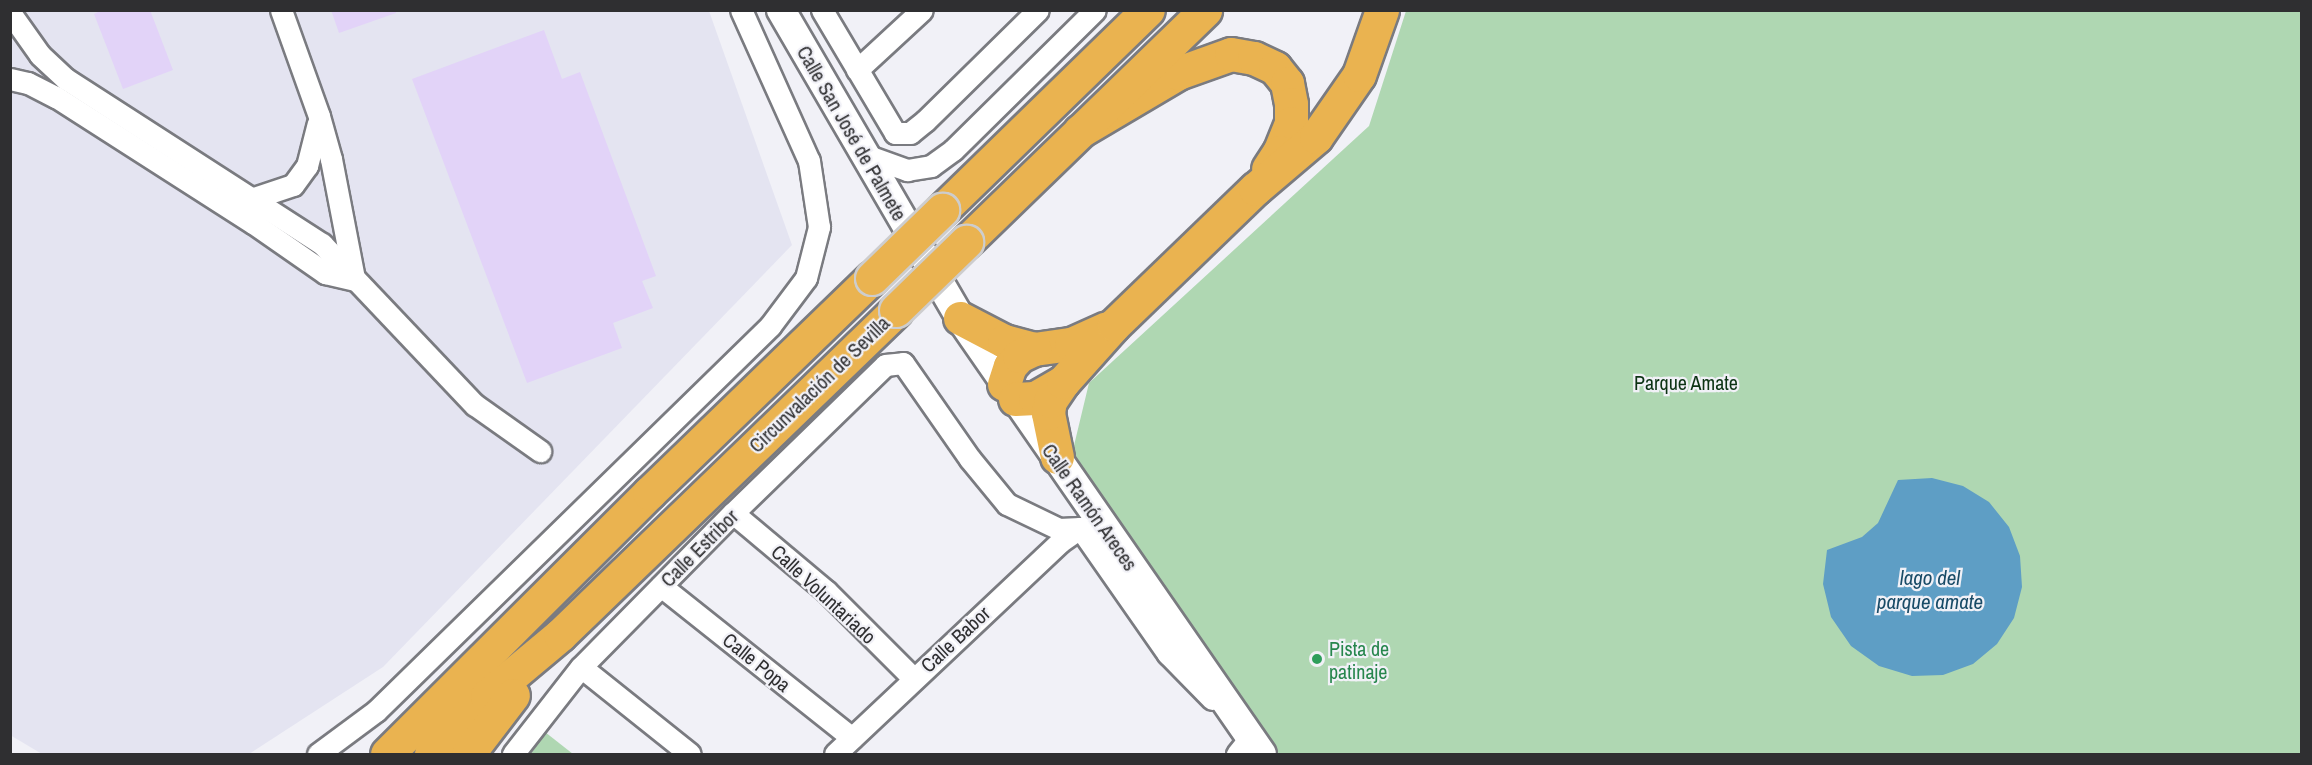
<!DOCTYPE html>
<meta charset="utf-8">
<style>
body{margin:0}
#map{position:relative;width:2312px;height:765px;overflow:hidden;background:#f1f1f7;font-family:"Archivo Narrow",sans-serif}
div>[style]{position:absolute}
.built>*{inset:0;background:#e4e4f1}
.green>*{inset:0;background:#afd7b2}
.water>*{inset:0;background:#5e9ec5}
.building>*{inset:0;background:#e2d3f8}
.roads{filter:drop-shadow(2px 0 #7a7b80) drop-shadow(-2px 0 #7a7b80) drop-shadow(0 2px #7a7b80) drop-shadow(0 -2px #7a7b80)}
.street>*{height:21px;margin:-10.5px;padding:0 10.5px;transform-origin:10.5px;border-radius:10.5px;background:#fff}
.secondary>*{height:28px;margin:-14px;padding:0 14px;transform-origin:14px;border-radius:14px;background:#fff}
.highway>*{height:33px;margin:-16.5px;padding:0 16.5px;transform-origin:16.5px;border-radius:16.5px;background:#eab350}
.bridges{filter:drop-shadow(2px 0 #cdcdce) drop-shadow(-2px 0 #cdcdce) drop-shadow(0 2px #cdcdce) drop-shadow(0 -2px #cdcdce)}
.highway-bridge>*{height:33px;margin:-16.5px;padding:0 16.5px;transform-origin:16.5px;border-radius:16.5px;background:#eab350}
.dots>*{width:16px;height:16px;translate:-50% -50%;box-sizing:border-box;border:3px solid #f1f1f7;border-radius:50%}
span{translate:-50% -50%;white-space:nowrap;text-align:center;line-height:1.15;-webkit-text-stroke:4.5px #f1f1f7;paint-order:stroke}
.street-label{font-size:20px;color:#2f2f31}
.park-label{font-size:20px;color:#0c3314}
.leisure-label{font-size:20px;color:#27864d}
.left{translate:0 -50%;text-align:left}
.water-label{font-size:21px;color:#194b67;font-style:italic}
.frame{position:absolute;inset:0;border:12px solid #2f2f31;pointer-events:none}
</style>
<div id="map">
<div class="built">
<i style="clip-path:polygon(10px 11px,709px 11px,792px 245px,383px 667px,249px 754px,42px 754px,10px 735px)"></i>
</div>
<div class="green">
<i style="clip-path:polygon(1406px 11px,2301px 11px,2301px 754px,1279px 754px,1071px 458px,1089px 383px,1369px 126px)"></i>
<i style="clip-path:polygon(545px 732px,573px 754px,531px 754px)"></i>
</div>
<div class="water">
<i style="clip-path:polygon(1932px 478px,1963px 486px,1989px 502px,2009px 527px,2020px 556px,2022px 587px,2014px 618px,1997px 644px,1973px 664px,1943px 675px,1912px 676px,1879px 666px,1851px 646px,1831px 617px,1823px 584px,1827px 550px,1862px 537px,1878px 523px,1898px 480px)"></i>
</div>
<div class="building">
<i style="clip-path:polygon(102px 10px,150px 10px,173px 70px,123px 89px,94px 14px)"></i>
<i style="clip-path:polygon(331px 10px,396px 10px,396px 13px,339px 33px)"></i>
<i style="clip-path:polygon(544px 30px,562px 79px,580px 72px,656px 276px,642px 281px,653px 308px,613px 323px,622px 348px,527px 383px,412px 79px)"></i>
</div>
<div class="roads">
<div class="street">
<i style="left:281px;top:10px;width:113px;rotate:70.3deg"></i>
<i style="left:319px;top:116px;width:45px;rotate:74.4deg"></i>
<i style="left:331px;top:159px;width:121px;rotate:79.1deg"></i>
<i style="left:822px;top:10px;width:143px;rotate:59.3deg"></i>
<i style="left:895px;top:133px;width:15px"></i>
<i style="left:910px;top:133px;width:19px;rotate:-39deg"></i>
<i style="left:925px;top:121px;width:158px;rotate:-44.5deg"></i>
<i style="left:11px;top:14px;width:50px;rotate:54.7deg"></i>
<i style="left:40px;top:55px;width:35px;rotate:43deg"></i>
<i style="left:66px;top:79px;width:305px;rotate:32.8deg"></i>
<i style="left:322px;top:244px;width:222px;rotate:46.5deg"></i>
<i style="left:475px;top:405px;width:80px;rotate:35.3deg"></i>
<i style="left:857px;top:70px;width:88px;rotate:-42.7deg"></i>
<i style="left:10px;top:79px;width:18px;rotate:13deg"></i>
<i style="left:28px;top:83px;width:31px;rotate:27deg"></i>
<i style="left:56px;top:97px;width:234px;rotate:32.6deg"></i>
<i style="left:253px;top:223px;width:88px;rotate:34.8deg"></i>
<i style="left:325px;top:273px;width:31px;rotate:13deg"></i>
<i style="left:865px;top:155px;width:45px;rotate:19.7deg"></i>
<i style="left:907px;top:170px;width:24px;rotate:-9deg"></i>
<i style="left:931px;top:166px;width:27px;rotate:-36deg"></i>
<i style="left:953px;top:150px;width:199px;rotate:-44.6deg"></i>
<i style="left:254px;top:198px;width:41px;rotate:-18.4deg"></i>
<i style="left:293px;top:185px;width:24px;rotate:-54deg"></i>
<i style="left:307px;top:166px;width:44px;rotate:-75.7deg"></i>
<i style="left:733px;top:513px;width:121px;rotate:40deg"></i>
<i style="left:826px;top:591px;width:123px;rotate:45deg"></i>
<i style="left:661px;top:586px;width:244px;rotate:38.5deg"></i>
<i style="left:581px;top:667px;width:139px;rotate:38.6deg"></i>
<i style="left:318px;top:754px;width:72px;rotate:-36.6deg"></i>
<i style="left:376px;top:711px;width:551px;rotate:-44.34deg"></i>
<i style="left:770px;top:326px;width:60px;rotate:-53.1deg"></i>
<i style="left:806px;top:278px;width:53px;rotate:-75.7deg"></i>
<i style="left:819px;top:227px;width:67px;rotate:-98.6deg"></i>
<i style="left:809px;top:161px;width:166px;rotate:-114.2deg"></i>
<i style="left:513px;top:754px;width:110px;rotate:-52deg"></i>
<i style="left:581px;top:667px;width:216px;rotate:-45.4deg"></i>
<i style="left:733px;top:513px;width:212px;rotate:-44.2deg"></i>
<i style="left:885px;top:365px;width:18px;rotate:-6deg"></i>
<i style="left:903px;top:363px;width:117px;rotate:55.1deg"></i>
<i style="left:970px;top:459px;width:58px;rotate:50.6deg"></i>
<i style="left:1007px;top:504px;width:58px;rotate:25.7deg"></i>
<i style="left:1059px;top:529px;width:21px;rotate:-3deg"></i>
<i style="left:1080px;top:528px;width:154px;rotate:55.1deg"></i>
<i style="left:1168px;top:654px;width:63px;rotate:45.6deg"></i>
<i style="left:835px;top:754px;width:309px;rotate:-43.3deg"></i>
<i style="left:1060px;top:542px;width:24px;rotate:-35deg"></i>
<i style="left:1237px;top:754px;width:21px;rotate:-51deg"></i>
<i style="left:1250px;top:738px;width:14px;rotate:-135deg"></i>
</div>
<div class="secondary">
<i style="left:781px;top:10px;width:356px;rotate:59.8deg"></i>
<i style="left:960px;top:318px;width:530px;rotate:55.29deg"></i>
</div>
<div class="highway">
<i style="left:1080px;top:131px;width:114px;rotate:-30.6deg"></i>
<i style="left:1178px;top:73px;width:56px;rotate:-19.7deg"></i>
<i style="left:1231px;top:54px;width:23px;rotate:10deg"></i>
<i style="left:1254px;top:58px;width:23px;rotate:25deg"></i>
<i style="left:1275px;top:68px;width:19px;rotate:51deg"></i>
<i style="left:1287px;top:83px;width:21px;rotate:79deg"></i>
<i style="left:1291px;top:104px;width:19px;rotate:90deg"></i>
<i style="left:1291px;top:123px;width:31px;rotate:112deg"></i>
<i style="left:1279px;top:152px;width:20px;rotate:123deg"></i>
<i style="left:942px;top:210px;width:287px;rotate:-44.2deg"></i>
<i style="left:966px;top:242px;width:333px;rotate:-44.1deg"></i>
<i style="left:960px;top:318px;width:50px;rotate:27.6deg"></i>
<i style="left:1004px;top:341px;width:31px;rotate:15deg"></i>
<i style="left:1034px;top:349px;width:37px;rotate:-8deg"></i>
<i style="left:1071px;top:344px;width:39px;rotate:-24deg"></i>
<i style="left:1004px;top:384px;width:19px;rotate:-72deg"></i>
<i style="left:1010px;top:366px;width:13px;rotate:-48deg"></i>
<i style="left:1019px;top:356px;width:17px;rotate:-25deg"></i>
<i style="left:1015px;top:399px;width:20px;rotate:-3deg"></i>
<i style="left:1035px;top:398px;width:32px;rotate:-30deg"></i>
<i style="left:1057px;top:457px;width:45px;rotate:-101.6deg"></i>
<i style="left:1048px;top:413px;width:12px;rotate:-81deg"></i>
<i style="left:1050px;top:401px;width:23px;rotate:-56deg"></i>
<i style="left:1063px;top:382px;width:76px;rotate:-48.2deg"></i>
<i style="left:1114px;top:325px;width:196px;rotate:-44deg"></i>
<i style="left:1255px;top:189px;width:80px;rotate:-40.4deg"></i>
<i style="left:1316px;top:137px;width:75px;rotate:-55.3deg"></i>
<i style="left:1359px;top:75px;width:69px;rotate:-70.5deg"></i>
<i style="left:387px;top:754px;width:370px;rotate:-44.9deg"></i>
<i style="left:649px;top:493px;width:310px;rotate:-44deg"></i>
<i style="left:431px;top:754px;width:81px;rotate:-46deg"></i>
<i style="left:487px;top:696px;width:95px;rotate:-39.9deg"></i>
<i style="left:560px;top:635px;width:467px;rotate:-44deg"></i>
<i style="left:468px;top:754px;width:74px;rotate:-52.7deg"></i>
</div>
</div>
<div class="bridges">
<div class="highway-bridge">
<i style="left:872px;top:278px;width:98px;rotate:-44.2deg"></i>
<i style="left:896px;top:310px;width:98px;rotate:-44.2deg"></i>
</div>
</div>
<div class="dots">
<i style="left:1317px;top:659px;background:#2e9e5b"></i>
</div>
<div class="street-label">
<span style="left:852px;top:133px;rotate:60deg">Calle San José de Palmete</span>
<span style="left:819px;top:384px;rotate:-44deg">Circunvalación de Sevilla</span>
<span style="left:1090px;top:507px;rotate:55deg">Calle Ramón Areces</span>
<span style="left:699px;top:548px;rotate:-45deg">Calle Estribor</span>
<span style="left:824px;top:594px;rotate:43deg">Calle Voluntariado</span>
<span style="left:955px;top:639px;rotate:-43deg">Calle Babor</span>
<span style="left:757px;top:662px;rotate:39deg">Calle Popa</span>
</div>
<div class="park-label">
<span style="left:1686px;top:382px">Parque Amate</span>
</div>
<div class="leisure-label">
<span class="left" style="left:1329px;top:660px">Pista de<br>patinaje</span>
</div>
<div class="water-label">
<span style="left:1930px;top:590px">lago del<br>parque amate</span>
</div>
<div class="frame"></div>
</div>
